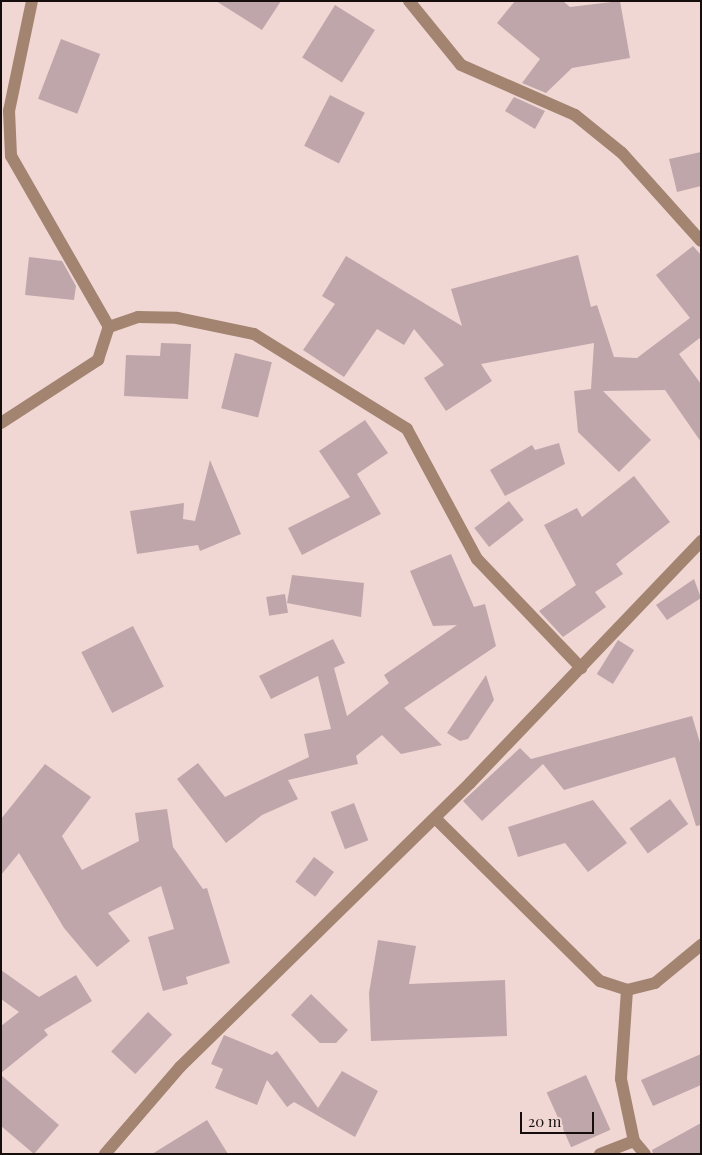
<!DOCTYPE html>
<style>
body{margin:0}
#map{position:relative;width:702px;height:1155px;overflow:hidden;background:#f1d7d3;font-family:"Playfair Display",serif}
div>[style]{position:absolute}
.building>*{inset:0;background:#bea6ab;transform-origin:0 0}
.minor>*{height:12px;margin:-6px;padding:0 6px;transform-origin:6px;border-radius:6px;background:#a28471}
.tertiary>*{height:12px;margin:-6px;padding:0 6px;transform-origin:6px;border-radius:6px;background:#a28471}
span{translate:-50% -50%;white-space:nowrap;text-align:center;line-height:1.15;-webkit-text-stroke:4px #f1d7d3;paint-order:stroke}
.frame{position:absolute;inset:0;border:2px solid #160e0d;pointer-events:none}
.scale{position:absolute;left:520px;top:1112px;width:74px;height:22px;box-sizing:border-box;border:2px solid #160e0d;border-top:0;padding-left:6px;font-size:15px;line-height:18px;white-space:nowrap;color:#160e0d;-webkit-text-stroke:4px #f1d7d3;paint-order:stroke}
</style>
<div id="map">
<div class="building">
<i style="clip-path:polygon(216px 1px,281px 1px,262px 30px)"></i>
<i style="clip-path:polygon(515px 1px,563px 1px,570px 7px,620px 1px,630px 58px,572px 68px,546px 93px,522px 83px,540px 59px,497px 23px)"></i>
<i style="left:335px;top:5px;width:47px;height:62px;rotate:32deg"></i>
<i style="left:61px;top:39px;width:42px;height:64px;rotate:21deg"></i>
<i style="left:330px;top:95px;width:39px;height:57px;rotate:27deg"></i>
<i style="clip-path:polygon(514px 97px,545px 111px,535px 129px,505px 111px)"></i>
<i style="clip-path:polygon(701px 152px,701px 186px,677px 192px,669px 159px)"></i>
<i style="clip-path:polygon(693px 246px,701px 255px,701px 337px,679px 354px,701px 384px,701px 442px,665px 390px,603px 391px,651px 440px,619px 472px,578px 432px,574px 391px,591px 389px,594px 343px,481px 364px,492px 381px,446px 411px,424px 378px,444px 365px,414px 329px,404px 345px,377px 329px,344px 377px,303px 350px,335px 304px,322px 296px,346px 256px,462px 326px,451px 289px,578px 255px,591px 307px,597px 305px,614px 357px,637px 358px,690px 318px,656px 275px)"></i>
<i style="clip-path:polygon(29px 257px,62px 261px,76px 286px,74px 300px,25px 295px)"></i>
<i style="clip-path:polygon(161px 343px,191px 344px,188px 399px,124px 396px,126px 355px,160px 356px)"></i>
<i style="left:235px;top:353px;width:38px;height:57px;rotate:14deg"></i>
<i style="clip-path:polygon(365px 420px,388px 453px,357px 474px,381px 514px,302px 555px,288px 528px,350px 497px,319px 451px)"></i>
<i style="clip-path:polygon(559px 443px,565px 464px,505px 496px,490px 470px,532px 445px,535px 450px)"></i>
<i style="clip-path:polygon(210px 460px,241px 534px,200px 551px,198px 545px,137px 554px,130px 511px,184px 503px,183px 519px,195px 521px)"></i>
<i style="clip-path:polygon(634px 476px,670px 522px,616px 564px,623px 574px,595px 592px,606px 607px,563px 637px,539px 611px,576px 585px,544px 525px,577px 508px,582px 517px)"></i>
<i style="left:509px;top:501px;width:24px;height:44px;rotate:52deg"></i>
<i style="clip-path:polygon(451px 554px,474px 607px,485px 604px,496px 646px,404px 708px,442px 745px,401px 754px,382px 735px,356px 756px,358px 764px,288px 780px,298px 799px,262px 815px,226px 843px,177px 779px,198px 763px,225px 797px,309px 757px,304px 734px,331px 729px,318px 676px,271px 699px,259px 676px,333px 639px,345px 663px,334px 668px,347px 716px,389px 683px,384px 675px,457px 625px,433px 626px,410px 571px)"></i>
<i style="clip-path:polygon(292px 575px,364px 583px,361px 617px,287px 603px)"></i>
<i style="clip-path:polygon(694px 579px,701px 598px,667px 620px,656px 605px)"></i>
<i style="left:285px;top:594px;width:19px;height:19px;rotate:81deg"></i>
<i style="left:133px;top:626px;width:68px;height:58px;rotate:63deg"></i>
<i style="left:618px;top:640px;width:19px;height:40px;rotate:32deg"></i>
<i style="clip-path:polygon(486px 675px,494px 700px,468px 739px,460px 741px,447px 733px)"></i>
<i style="clip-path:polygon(692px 716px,701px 746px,701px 825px,696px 826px,675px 757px,564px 790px,543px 764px,482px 821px,463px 801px,520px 748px,531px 759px)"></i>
<i style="clip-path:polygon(45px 764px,91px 797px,62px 836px,82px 870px,139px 841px,135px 813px,167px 809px,173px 847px,203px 889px,207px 888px,230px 963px,186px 977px,188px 984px,163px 991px,148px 937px,174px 929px,161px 886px,108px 913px,130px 941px,97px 967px,64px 928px,19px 853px,1px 875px,1px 819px)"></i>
<i style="left:670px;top:799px;width:31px;height:50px;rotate:54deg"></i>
<i style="clip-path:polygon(593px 800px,627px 843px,588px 872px,565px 843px,518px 857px,508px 827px)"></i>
<i style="left:354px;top:803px;width:40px;height:25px;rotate:69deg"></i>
<i style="left:314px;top:857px;width:25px;height:31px;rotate:37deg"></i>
<i style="clip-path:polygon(378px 940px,416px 946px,409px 984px,505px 980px,507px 1036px,371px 1041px,369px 993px)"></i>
<i style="clip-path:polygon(1px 970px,39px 997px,76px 975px,92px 1001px,44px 1030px,48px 1035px,1px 1073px,1px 1026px,19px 1012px,1px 999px)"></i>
<i style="clip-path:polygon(311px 994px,348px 1030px,336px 1043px,320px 1043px,291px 1015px)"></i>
<i style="left:148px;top:1012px;width:33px;height:54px;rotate:43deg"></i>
<i style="clip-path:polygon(224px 1035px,272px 1055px,277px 1051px,318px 1108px,342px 1071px,378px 1091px,355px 1137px,294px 1102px,287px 1107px,267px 1080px,257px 1105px,215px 1088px,223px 1069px,211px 1064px)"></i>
<i style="clip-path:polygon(701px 1054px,701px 1085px,653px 1106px,641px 1080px)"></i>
<i style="clip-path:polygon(1px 1075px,59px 1125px,34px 1154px,1px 1126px)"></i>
<i style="left:586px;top:1075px;width:60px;height:43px;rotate:66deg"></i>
<i style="clip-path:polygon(207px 1120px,228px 1154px,152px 1154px)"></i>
<i style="clip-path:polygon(701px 1123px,701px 1154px,653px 1154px,652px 1150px)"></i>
</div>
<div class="minor">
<i style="left:409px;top:1px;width:82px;rotate:50.9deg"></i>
<i style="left:461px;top:65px;width:124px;rotate:23.7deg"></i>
<i style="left:575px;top:115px;width:60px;rotate:39deg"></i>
<i style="left:622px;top:153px;width:118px;rotate:48.1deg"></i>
<i style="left:109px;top:327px;width:31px;rotate:-19deg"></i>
<i style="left:138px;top:317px;width:39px;rotate:1deg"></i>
<i style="left:177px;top:318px;width:79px;rotate:11.7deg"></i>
<i style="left:254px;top:334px;width:180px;rotate:31.8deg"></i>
<i style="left:407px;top:429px;width:148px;rotate:61.7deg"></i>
<i style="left:477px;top:559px;width:151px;rotate:46.3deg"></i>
<i style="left:1px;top:423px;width:116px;rotate:-33deg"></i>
<i style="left:98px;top:360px;width:35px;rotate:-72deg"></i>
<i style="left:109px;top:327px;width:197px;rotate:-119.8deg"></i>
<i style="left:11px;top:156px;width:45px;rotate:-92.5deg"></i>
<i style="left:9px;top:111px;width:112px;rotate:-78.2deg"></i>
<i style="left:435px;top:818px;width:232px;rotate:44.7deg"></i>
<i style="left:600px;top:981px;width:28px;rotate:18deg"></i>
<i style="left:627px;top:990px;width:29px;rotate:-14deg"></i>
<i style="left:655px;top:983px;width:60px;rotate:-39.6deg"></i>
<i style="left:627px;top:990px;width:89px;rotate:93.9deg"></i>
<i style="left:621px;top:1079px;width:63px;rotate:78.2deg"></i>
<i style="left:634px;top:1141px;width:17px;rotate:50deg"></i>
<i style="left:600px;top:1154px;width:36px;rotate:-21deg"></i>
</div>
<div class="tertiary">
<i style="left:105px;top:1154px;width:115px;rotate:-49.2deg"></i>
<i style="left:180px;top:1067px;width:406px;rotate:-44.4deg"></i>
<i style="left:470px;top:783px;width:335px;rotate:-46.3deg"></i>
</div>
<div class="frame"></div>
<div class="scale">20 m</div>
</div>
